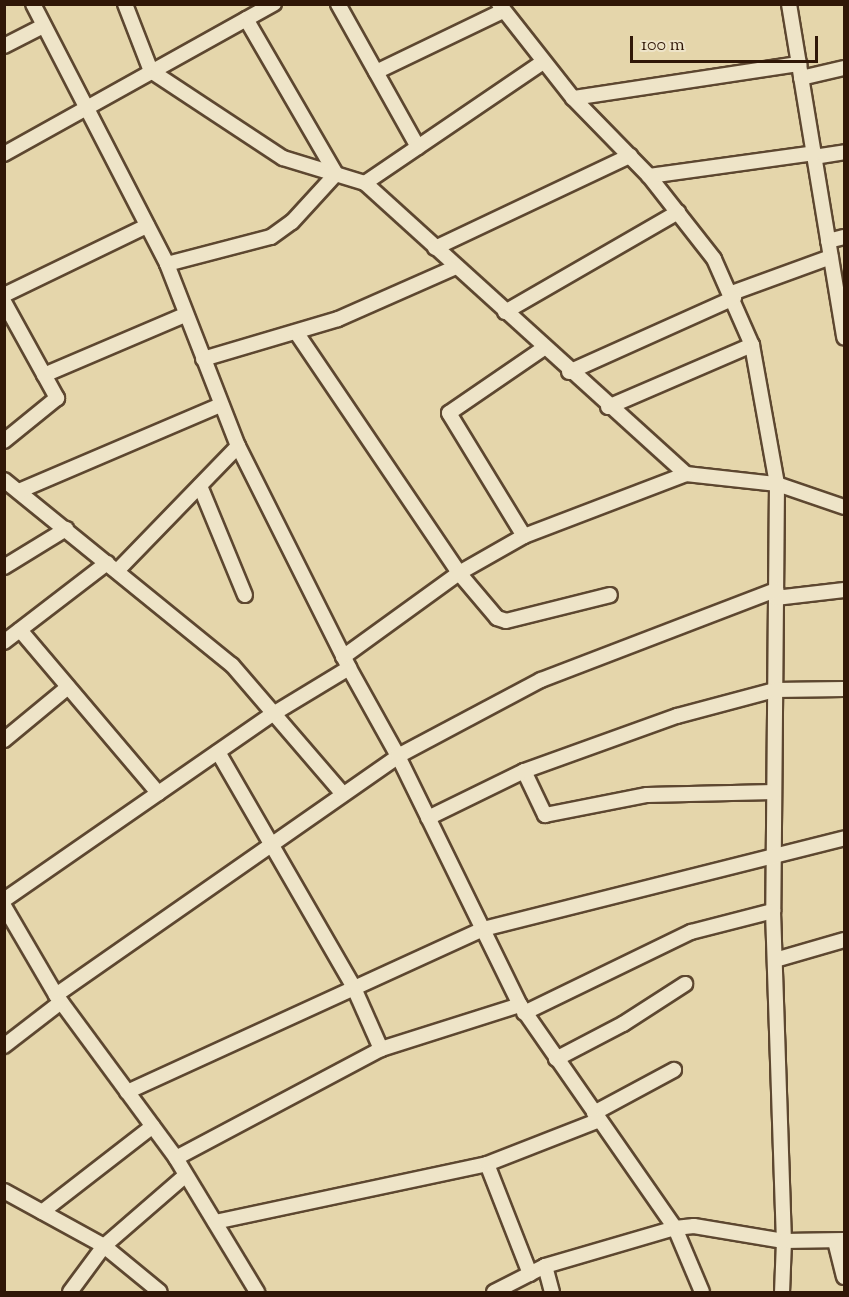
<!DOCTYPE html>
<style>
body{margin:0}
#map{position:relative;width:849px;height:1297px;overflow:hidden;background:#e5d6ab;font-family:"Sorts Mill Goudy",serif}
div>[style]{position:absolute}
.roads{filter:drop-shadow(2px 0 #5d4730) drop-shadow(-2px 0 #5d4730) drop-shadow(0 2px #5d4730) drop-shadow(0 -2px #5d4730)}
.minor>*{height:14px;margin:-7px;padding:0 7px;transform-origin:7px;border-radius:7px;background:#eee4c8}
span{translate:-50% -50%;white-space:nowrap;text-align:center;line-height:1.15;-webkit-text-stroke:4.5px #eee4c8;paint-order:stroke}
.frame{position:absolute;inset:0;border:6px solid #301707;pointer-events:none}
.scale{position:absolute;left:630px;top:36px;width:188px;height:27px;box-sizing:border-box;border:3px solid #301707;border-top:0;padding-left:8px;font-size:18px;line-height:21px;white-space:nowrap;color:#301707;-webkit-text-stroke:4px #eee4c8;paint-order:stroke}
</style>
<div id="map">
<div class="roads">
<div class="minor">
<i style="left:33px;top:4px;width:292px;rotate:62.7deg"></i>
<i style="left:167px;top:264px;width:195px;rotate:68.7deg"></i>
<i style="left:238px;top:446px;width:248px;rotate:63.4deg"></i>
<i style="left:349px;top:668px;width:101px;rotate:60.9deg"></i>
<i style="left:398px;top:756px;width:277px;rotate:63.9deg"></i>
<i style="left:520px;top:1005px;width:272px;rotate:55.2deg"></i>
<i style="left:675px;top:1228px;width:69px;rotate:67.1deg"></i>
<i style="left:125px;top:4px;width:72px;rotate:68.8deg"></i>
<i style="left:151px;top:71px;width:158px;rotate:33.4deg"></i>
<i style="left:283px;top:158px;width:86px;rotate:17deg"></i>
<i style="left:365px;top:183px;width:433px;rotate:42.2deg"></i>
<i style="left:686px;top:474px;width:92px;rotate:6.3deg"></i>
<i style="left:777px;top:484px;width:71px;rotate:18.9deg"></i>
<i style="left:338px;top:4px;width:164px;rotate:60.8deg"></i>
<i style="left:499px;top:4px;width:120px;rotate:51.8deg"></i>
<i style="left:573px;top:98px;width:109px;rotate:45.7deg"></i>
<i style="left:649px;top:176px;width:105px;rotate:51.9deg"></i>
<i style="left:714px;top:259px;width:94px;rotate:66.2deg"></i>
<i style="left:752px;top:345px;width:141px;rotate:79.8deg"></i>
<i style="left:777px;top:484px;width:427px;rotate:90.5deg"></i>
<i style="left:773px;top:911px;width:330px;rotate:88.1deg"></i>
<i style="left:784px;top:1241px;width:51px;rotate:92.2deg"></i>
<i style="left:789px;top:4px;width:338px;rotate:80.6deg"></i>
<i style="left:4px;top:46px;width:44px;rotate:-27.1deg"></i>
<i style="left:376px;top:72px;width:141px;rotate:-25.7deg"></i>
<i style="left:801px;top:78px;width:44px;rotate:-13.1deg"></i>
<i style="left:573px;top:98px;width:229px;rotate:-8.6deg"></i>
<i style="left:4px;top:154px;width:309px;rotate:-29.1deg"></i>
<i style="left:814px;top:157px;width:30px;rotate:-9deg"></i>
<i style="left:649px;top:176px;width:167px;rotate:-7.9deg"></i>
<i style="left:365px;top:183px;width:215px;rotate:-34.2deg"></i>
<i style="left:828px;top:241px;width:16px;rotate:-14deg"></i>
<i style="left:435px;top:248px;width:216px;rotate:-25.3deg"></i>
<i style="left:167px;top:264px;width:107px;rotate:-14.6deg"></i>
<i style="left:271px;top:237px;width:26px;rotate:-36deg"></i>
<i style="left:292px;top:222px;width:65px;rotate:-47.5deg"></i>
<i style="left:336px;top:174px;width:179px;rotate:-120.1deg"></i>
<i style="left:732px;top:293px;width:105px;rotate:-20deg"></i>
<i style="left:4px;top:295px;width:159px;rotate:-25.8deg"></i>
<i style="left:4px;top:302px;width:110px;rotate:61.1deg"></i>
<i style="left:57px;top:398px;width:68px;rotate:140.9deg"></i>
<i style="left:505px;top:312px;width:200px;rotate:-30deg"></i>
<i style="left:296px;top:332px;width:291px;rotate:55.9deg"></i>
<i style="left:459px;top:573px;width:59px;rotate:49.8deg"></i>
<i style="left:497px;top:618px;width:9px;rotate:18deg"></i>
<i style="left:506px;top:621px;width:107px;rotate:-14deg"></i>
<i style="left:203px;top:359px;width:141px;rotate:-16.5deg"></i>
<i style="left:338px;top:319px;width:129px;rotate:-23.8deg"></i>
<i style="left:569px;top:372px;width:181px;rotate:-24.2deg"></i>
<i style="left:44px;top:375px;width:153px;rotate:-23.1deg"></i>
<i style="left:608px;top:407px;width:157px;rotate:-23.3deg"></i>
<i style="left:4px;top:480px;width:294px;rotate:39.1deg"></i>
<i style="left:232px;top:665px;width:170px;rotate:49.3deg"></i>
<i style="left:200px;top:486px;width:118px;rotate:67.6deg"></i>
<i style="left:19px;top:491px;width:220px;rotate:-23.1deg"></i>
<i style="left:524px;top:536px;width:144px;rotate:-121.4deg"></i>
<i style="left:449px;top:413px;width:115px;rotate:-34.4deg"></i>
<i style="left:4px;top:567px;width:73px;rotate:-31.5deg"></i>
<i style="left:117px;top:571px;width:174px;rotate:-45.9deg"></i>
<i style="left:776px;top:598px;width:68px;rotate:-6.7deg"></i>
<i style="left:20px;top:630px;width:214px;rotate:49.7deg"></i>
<i style="left:4px;top:642px;width:130px;rotate:-37.5deg"></i>
<i style="left:343px;top:657px;width:143px;rotate:-35.9deg"></i>
<i style="left:459px;top:573px;width:75px;rotate:-29.6deg"></i>
<i style="left:524px;top:536px;width:173px;rotate:-20.9deg"></i>
<i style="left:4px;top:740px;width:83px;rotate:-39.6deg"></i>
<i style="left:218px;top:752px;width:272px;rotate:60deg"></i>
<i style="left:354px;top:988px;width:67px;rotate:66.1deg"></i>
<i style="left:524px;top:771px;width:49px;rotate:64.5deg"></i>
<i style="left:545px;top:815px;width:104px;rotate:-11.1deg"></i>
<i style="left:647px;top:795px;width:127px;rotate:-1.4deg"></i>
<i style="left:428px;top:818px;width:107px;rotate:-26.1deg"></i>
<i style="left:524px;top:771px;width:163px;rotate:-19.8deg"></i>
<i style="left:677px;top:716px;width:101px;rotate:-14.9deg"></i>
<i style="left:775px;top:690px;width:69px;rotate:-0.8deg"></i>
<i style="left:4px;top:900px;width:327px;rotate:-34.7deg"></i>
<i style="left:273px;top:714px;width:89px;rotate:-31.2deg"></i>
<i style="left:4px;top:906px;width:103px;rotate:59.7deg"></i>
<i style="left:56px;top:995px;width:202px;rotate:53.6deg"></i>
<i style="left:176px;top:1158px;width:157px;rotate:58.8deg"></i>
<i style="left:775px;top:960px;width:72px;rotate:-16.2deg"></i>
<i style="left:56px;top:995px;width:417px;rotate:-34.9deg"></i>
<i style="left:398px;top:756px;width:162px;rotate:-28deg"></i>
<i style="left:541px;top:680px;width:252px;rotate:-21deg"></i>
<i style="left:524px;top:1013px;width:186px;rotate:-25.9deg"></i>
<i style="left:691px;top:932px;width:85px;rotate:-14.4deg"></i>
<i style="left:4px;top:1046px;width:72px;rotate:-37.7deg"></i>
<i style="left:556px;top:1059px;width:76px;rotate:-27.6deg"></i>
<i style="left:623px;top:1024px;width:74px;rotate:-32.8deg"></i>
<i style="left:127px;top:1092px;width:392px;rotate:-24.6deg"></i>
<i style="left:483px;top:929px;width:372px;rotate:-14.1deg"></i>
<i style="left:594px;top:1113px;width:91px;rotate:-28.3deg"></i>
<i style="left:176px;top:1158px;width:232px;rotate:-28deg"></i>
<i style="left:381px;top:1049px;width:146px;rotate:-17.6deg"></i>
<i style="left:487px;top:1164px;width:118px;rotate:68.6deg"></i>
<i style="left:4px;top:1191px;width:114px;rotate:28.8deg"></i>
<i style="left:104px;top:1246px;width:72px;rotate:39.4deg"></i>
<i style="left:42px;top:1212px;width:140px;rotate:-37.8deg"></i>
<i style="left:215px;top:1222px;width:278px;rotate:-12deg"></i>
<i style="left:487px;top:1164px;width:120px;rotate:-21.4deg"></i>
<i style="left:835px;top:1241px;width:37px;rotate:76deg"></i>
<i style="left:545px;top:1266px;width:27px;rotate:75deg"></i>
<i style="left:70px;top:1292px;width:57px;rotate:-53.5deg"></i>
<i style="left:104px;top:1246px;width:108px;rotate:-40.9deg"></i>
<i style="left:494px;top:1292px;width:57px;rotate:-27deg"></i>
<i style="left:545px;top:1266px;width:135px;rotate:-16.3deg"></i>
<i style="left:675px;top:1228px;width:19px;rotate:-6deg"></i>
<i style="left:694px;top:1226px;width:91px;rotate:9.5deg"></i>
<i style="left:784px;top:1241px;width:60px;rotate:-1deg"></i>
</div>
</div>
<div class="frame"></div>
<div class="scale">100 m</div>
</div>
